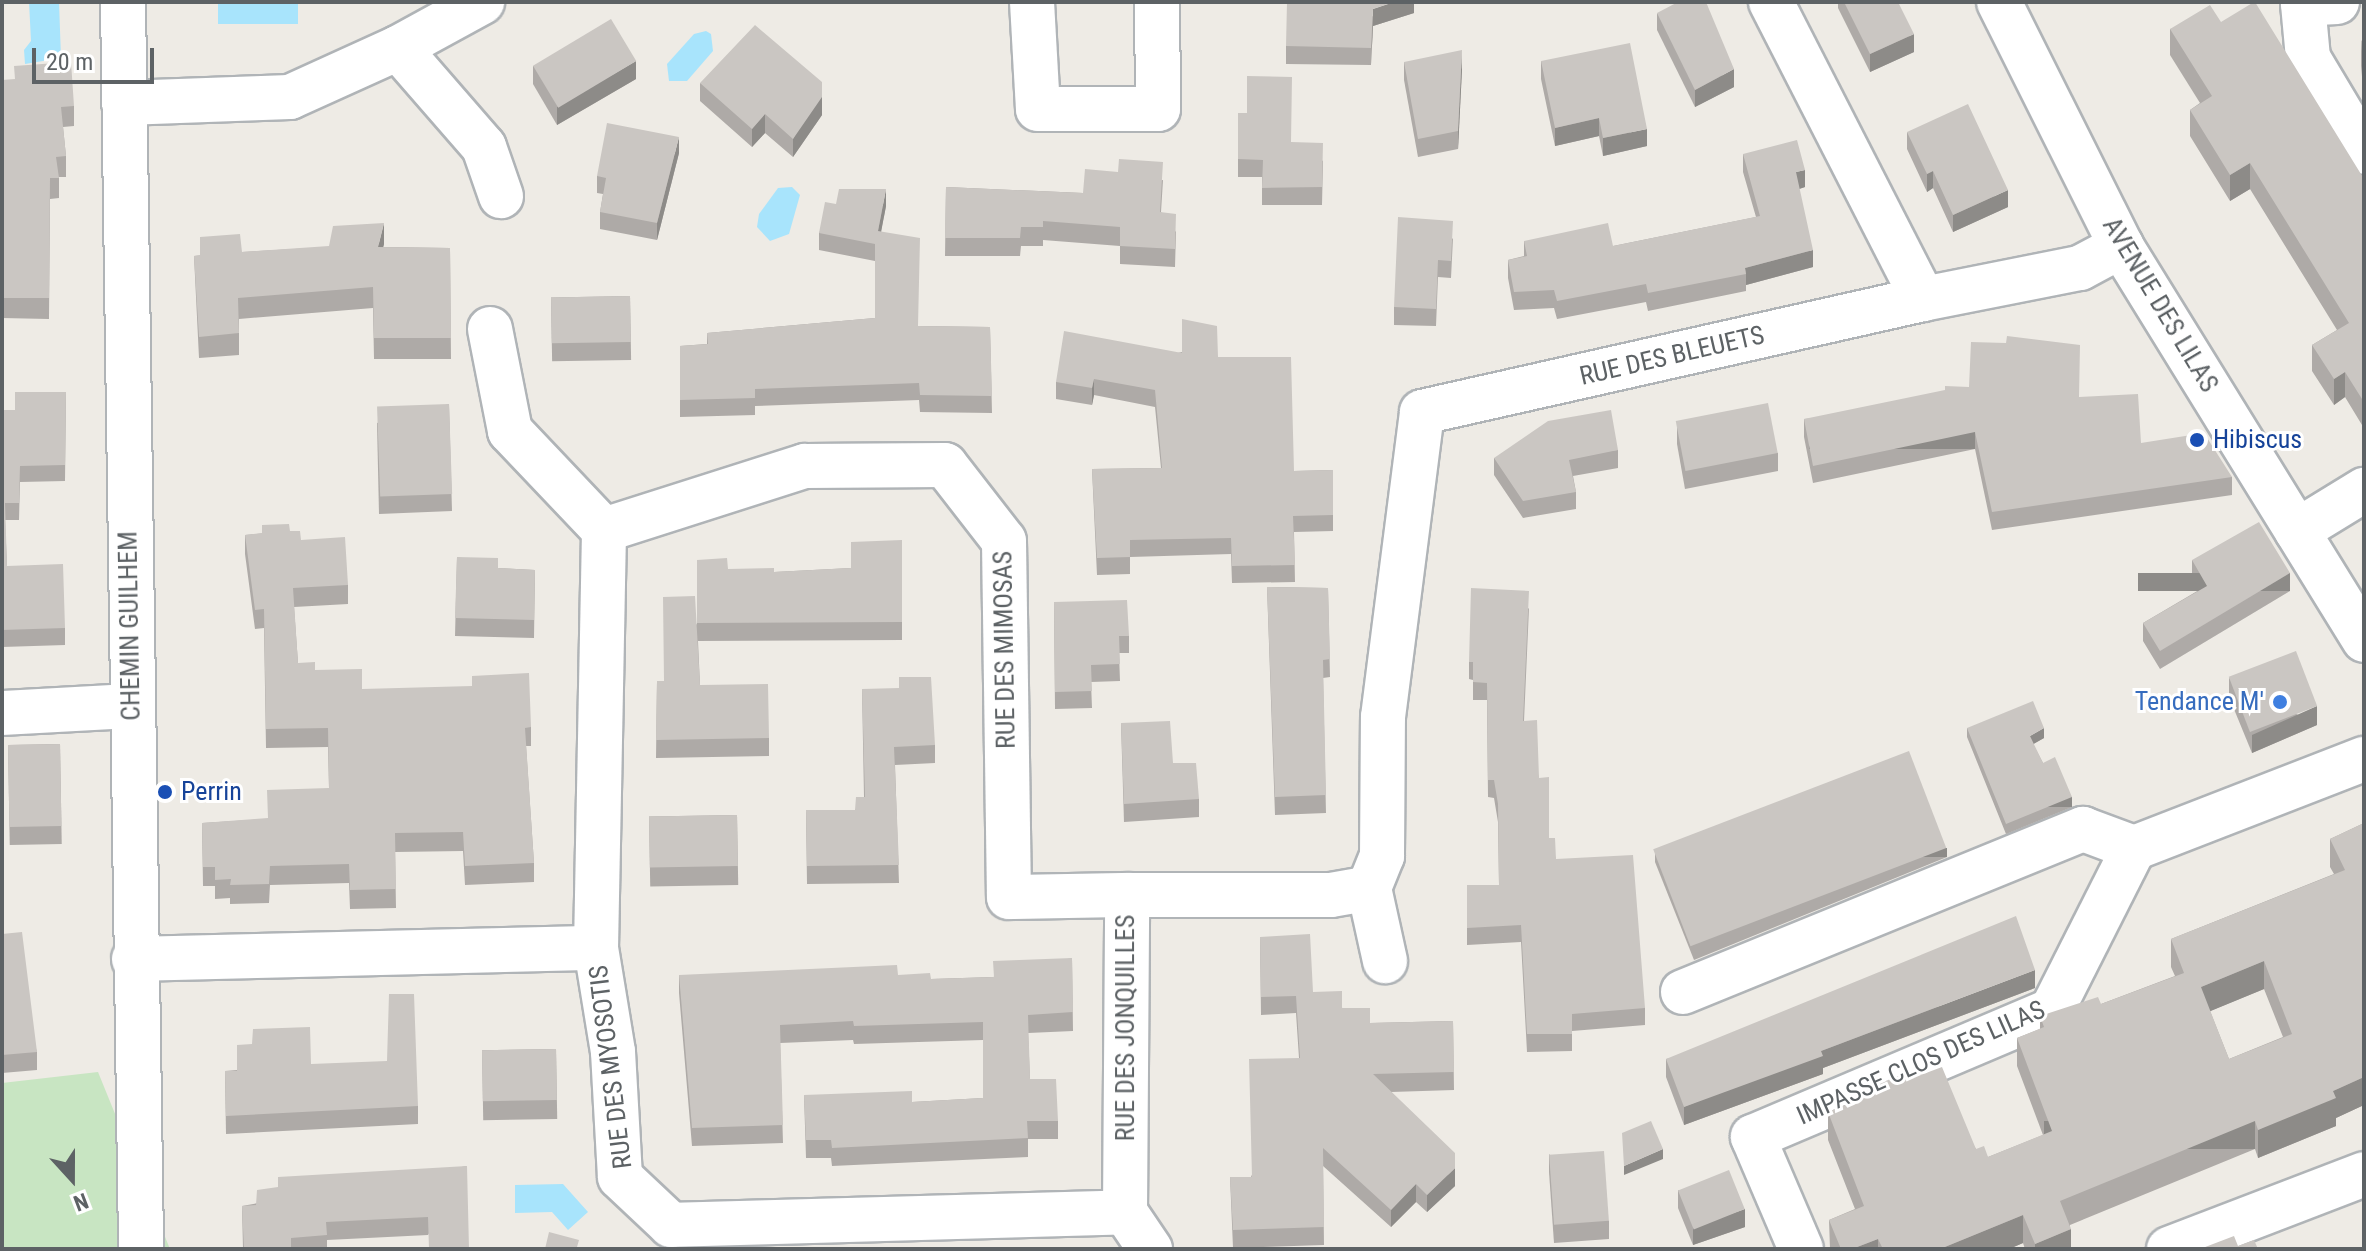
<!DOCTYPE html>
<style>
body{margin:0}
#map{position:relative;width:2366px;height:1251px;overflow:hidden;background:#eeebe5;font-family:"Roboto Condensed",sans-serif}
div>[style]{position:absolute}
.green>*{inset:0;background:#c8e5c2}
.water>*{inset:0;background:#a8e4fc;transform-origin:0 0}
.roads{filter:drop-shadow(2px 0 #b0b4b7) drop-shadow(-2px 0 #b0b4b7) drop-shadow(0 2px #b0b4b7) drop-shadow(0 -2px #b0b4b7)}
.minor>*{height:44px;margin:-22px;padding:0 22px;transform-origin:22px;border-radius:22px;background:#fff}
.wall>*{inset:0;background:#aeaaa7;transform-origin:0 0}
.shaded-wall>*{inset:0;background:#8d8b88;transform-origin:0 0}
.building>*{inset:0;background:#cac6c2;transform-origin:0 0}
.dots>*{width:22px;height:22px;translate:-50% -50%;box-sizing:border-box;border:4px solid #fff;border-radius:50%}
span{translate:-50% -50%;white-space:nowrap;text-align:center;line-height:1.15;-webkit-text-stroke:6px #fff;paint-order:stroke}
.street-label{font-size:26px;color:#5d6265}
.transit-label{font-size:26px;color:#164399}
.left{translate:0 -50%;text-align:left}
.shop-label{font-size:26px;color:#366cbe}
.right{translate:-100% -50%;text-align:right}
.frame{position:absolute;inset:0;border:4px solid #5d6265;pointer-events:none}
.north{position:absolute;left:32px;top:1139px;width:80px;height:80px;-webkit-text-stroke:6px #fff;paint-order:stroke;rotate:159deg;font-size:22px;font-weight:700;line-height:32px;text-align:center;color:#5d6265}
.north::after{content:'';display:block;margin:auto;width:28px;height:36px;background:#5d6265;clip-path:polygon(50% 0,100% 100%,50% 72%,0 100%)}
.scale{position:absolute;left:32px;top:48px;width:122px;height:36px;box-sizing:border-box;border:4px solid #5d6265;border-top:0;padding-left:10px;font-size:24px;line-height:28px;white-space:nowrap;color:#5d6265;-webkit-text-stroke:6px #fff;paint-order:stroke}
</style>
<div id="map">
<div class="green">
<i style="clip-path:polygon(98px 1072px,170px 1249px,2px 1249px,2px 1083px)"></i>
</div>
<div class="water">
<i style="clip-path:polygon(29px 2px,59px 2px,61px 58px,25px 64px,24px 50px,31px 41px)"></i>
<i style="left:218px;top:2px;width:80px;height:22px"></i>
<i style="clip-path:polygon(706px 31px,711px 34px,713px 51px,687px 81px,669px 81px,667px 64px,694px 34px)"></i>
<i style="clip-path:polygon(792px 187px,800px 195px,789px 234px,770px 241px,757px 227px,759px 214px,778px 188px)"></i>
<i style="clip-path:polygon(563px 1184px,588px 1212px,568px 1230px,552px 1212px,515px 1213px,515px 1185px)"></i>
</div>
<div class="roads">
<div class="minor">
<i style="left:123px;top:2px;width:1247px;rotate:89.17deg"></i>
<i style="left:1032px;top:2px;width:107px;rotate:86.8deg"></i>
<i style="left:1038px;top:109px;width:120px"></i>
<i style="left:1158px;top:109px;width:107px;rotate:-90.5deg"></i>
<i style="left:1999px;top:2px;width:273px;rotate:63.4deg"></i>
<i style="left:2121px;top:246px;width:463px;rotate:58.3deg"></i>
<i style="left:2337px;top:2px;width:34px;rotate:177deg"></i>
<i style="left:2303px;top:4px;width:54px;rotate:84.7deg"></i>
<i style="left:2308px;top:58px;width:109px;rotate:59.2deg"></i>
<i style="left:398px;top:48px;width:131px;rotate:49deg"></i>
<i style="left:484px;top:147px;width:52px;rotate:70.9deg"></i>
<i style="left:124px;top:103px;width:166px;rotate:-2.1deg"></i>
<i style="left:290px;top:97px;width:119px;rotate:-24.4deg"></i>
<i style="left:398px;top:48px;width:96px;rotate:-28.7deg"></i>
<i style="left:1923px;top:299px;width:160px;rotate:-11.2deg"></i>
<i style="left:2080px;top:268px;width:47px;rotate:-28.2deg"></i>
<i style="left:490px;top:329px;width:104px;rotate:78.9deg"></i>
<i style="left:510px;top:431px;width:137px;rotate:46.5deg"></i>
<i style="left:2297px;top:531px;width:79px;rotate:-31.5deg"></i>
<i style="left:2px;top:713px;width:129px;rotate:-3.1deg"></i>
<i style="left:1369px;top:888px;width:75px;rotate:77.6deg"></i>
<i style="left:596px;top:948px;width:418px;rotate:-88.9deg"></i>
<i style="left:604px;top:530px;width:211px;rotate:-17.7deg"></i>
<i style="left:805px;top:466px;width:140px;rotate:-0.4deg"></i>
<i style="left:945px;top:465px;width:96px;rotate:52.2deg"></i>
<i style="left:1004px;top:541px;width:356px;rotate:89.2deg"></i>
<i style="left:1009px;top:897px;width:118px;rotate:-1deg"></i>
<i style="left:134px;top:959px;width:462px;rotate:-1.4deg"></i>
<i style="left:596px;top:948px;width:105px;rotate:80.7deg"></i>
<i style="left:613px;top:1052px;width:125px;rotate:86.8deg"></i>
<i style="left:620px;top:1177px;width:70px;rotate:43.3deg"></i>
<i style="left:671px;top:1225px;width:454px;rotate:-1.6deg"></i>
<i style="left:1125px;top:1212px;width:45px;rotate:56deg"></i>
<i style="left:1683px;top:992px;width:432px;rotate:-22.2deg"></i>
<i style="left:2083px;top:829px;width:54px;rotate:20.4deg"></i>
<i style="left:1125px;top:1212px;width:317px;rotate:-89.6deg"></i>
<i style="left:1127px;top:895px;width:204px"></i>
<i style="left:1331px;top:895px;width:39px;rotate:-10deg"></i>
<i style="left:1369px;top:888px;width:35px;rotate:-68deg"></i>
<i style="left:1382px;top:856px;width:139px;rotate:-89.6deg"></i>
<i style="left:1383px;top:717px;width:307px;rotate:-82.7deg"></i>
<i style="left:1422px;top:412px;width:514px;rotate:-12.71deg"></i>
<i style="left:1923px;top:299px;width:334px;rotate:-117.1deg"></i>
<i style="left:1801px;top:1249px;width:122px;rotate:-113.2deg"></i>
<i style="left:1753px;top:1137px;width:325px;rotate:-23deg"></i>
<i style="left:2052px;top:1010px;width:182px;rotate:-63.2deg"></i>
<i style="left:2134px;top:848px;width:247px;rotate:-21.2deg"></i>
<i style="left:2169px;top:1249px;width:209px;rotate:-21deg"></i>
</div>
</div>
<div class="wall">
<i style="clip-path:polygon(1414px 2px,1414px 13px,1373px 26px,1371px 65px,1286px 64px,1286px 46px)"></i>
<i style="clip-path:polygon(1838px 2px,1898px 2px,1914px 52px,1870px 72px,1838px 8px)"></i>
<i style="clip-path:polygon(1657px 13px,1734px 87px,1695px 107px,1657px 30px)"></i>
<i style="clip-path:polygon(2221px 22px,2364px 179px,2364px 424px,2362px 425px,2345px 397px,2334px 405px,2312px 371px,2312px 345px,2337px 330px,2250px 189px,2230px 201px,2190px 136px,2190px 110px,2200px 103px,2170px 55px,2170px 29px)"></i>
<i style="clip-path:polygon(2364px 40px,2364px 98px,2361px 66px,2361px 41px)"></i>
<i style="clip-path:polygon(1541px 61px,1647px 146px,1603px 156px,1599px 136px,1555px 146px,1541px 79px)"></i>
<i style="clip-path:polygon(1404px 62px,1462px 69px,1458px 149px,1418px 157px,1404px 80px)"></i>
<i style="clip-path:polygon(533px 66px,636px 79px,557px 125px,533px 84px)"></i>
<i style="clip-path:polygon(2px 80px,74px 106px,74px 126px,63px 127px,66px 156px,66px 177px,59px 177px,59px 198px,50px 199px,49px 319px,2px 318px)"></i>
<i style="clip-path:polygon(700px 83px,822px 115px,793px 157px,765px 133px,752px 147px,700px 101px)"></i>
<i style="clip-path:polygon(1238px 113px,1323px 161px,1322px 205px,1262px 205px,1262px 177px,1238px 177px)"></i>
<i style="clip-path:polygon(1907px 132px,2008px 207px,1953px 232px,1933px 188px,1927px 192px,1907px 149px)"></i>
<i style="clip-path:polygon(679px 153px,657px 240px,600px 229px,600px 212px,603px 194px,597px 193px,597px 176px)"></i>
<i style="clip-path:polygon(1743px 154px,1805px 187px,1799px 189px,1813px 267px,1746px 285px,1746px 291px,1648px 311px,1646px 302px,1557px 319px,1554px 308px,1514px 310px,1508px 278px,1508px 260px,1524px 256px,1524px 241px,1613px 246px,1756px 217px,1743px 172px)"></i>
<i style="clip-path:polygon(1163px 180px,1161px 212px,1176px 232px,1175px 267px,1120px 264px,1120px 246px,1043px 240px,1043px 246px,1021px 246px,1020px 256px,945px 256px,946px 187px,1083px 193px)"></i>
<i style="clip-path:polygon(836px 204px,886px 206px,881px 231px,918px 326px,990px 327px,992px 413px,920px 412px,919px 400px,755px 406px,755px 415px,680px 417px,680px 346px,707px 344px,707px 333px,875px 318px,875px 261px,819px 250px,819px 233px)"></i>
<i style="clip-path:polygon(1453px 238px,1451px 278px,1438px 277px,1436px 326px,1394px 325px,1394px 307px)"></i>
<i style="clip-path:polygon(384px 244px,383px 247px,450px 248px,451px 359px,374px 359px,373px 308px,239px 319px,239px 355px,199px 358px,194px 256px,242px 252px)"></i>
<i style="left:630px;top:296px;width:64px;height:79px;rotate:89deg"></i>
<i style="clip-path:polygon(1182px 352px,1218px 357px,1294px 471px,1333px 470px,1333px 531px,1294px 532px,1295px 582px,1232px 583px,1231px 554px,1130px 557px,1130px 574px,1097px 575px,1092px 469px,1161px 468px,1155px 407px,1094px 395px,1092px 405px,1056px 399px,1056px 382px)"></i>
<i style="clip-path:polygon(66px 392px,65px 481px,20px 482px,19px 520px,5px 520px,7px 566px,65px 628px,65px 645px,2px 647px,2px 410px,15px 410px)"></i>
<i style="clip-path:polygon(2079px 397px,2141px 443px,2232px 477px,2232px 495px,1992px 530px,1975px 449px,1813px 483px,1804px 437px,1804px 419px)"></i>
<i style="clip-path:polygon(449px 404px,452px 511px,379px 514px,377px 423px)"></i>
<i style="clip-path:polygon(1677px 427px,1778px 453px,1778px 471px,1685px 489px,1677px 444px)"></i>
<i style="clip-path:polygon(1618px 450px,1618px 468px,1573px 476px,1576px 492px,1576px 509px,1523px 518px,1494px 475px,1494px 458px)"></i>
<i style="clip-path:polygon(290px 531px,348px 585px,348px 604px,294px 607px,298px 663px,362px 689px,531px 727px,531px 746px,526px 746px,534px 863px,534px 882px,465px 885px,463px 851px,395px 852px,396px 908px,350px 909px,349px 883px,270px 885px,269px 903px,230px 904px,230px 898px,215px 899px,215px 886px,203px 886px,202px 823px,267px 819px,329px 788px,328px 747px,266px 748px,264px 628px,255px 629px,245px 554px,245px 535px)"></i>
<i style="clip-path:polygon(902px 540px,902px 640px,698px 641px,700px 685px,769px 738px,769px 756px,656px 758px,657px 681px,664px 681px,728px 569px,774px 572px,851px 568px)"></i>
<i style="clip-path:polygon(457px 557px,498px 568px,535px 570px,534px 638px,455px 636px)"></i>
<i style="clip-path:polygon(2192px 560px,2290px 591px,2160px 669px,2143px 641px,2143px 623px,2199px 590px,2192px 579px)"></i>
<i style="clip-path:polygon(1267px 587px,1328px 588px,1330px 677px,1323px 678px,1326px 813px,1275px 815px)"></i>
<i style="clip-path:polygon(1054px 602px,1129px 636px,1129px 653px,1119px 653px,1120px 681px,1091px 682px,1092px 708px,1055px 709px)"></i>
<i style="clip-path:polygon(1529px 608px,1524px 721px,1539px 778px,1549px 838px,1556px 859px,1645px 1008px,1645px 1025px,1572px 1031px,1572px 1051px,1527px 1052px,1521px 942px,1467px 945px,1467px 885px,1499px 885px,1498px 822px,1494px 798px,1488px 797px,1487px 700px,1473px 700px,1473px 680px,1469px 679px,1469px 662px)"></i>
<i style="clip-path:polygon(2229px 678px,2317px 725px,2252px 753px,2229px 697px)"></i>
<i style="clip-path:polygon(862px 689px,935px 745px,935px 763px,895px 765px,899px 883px,807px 884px,806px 810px,855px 810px,864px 797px)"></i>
<i style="clip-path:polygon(1121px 723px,1173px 763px,1199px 799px,1199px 817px,1124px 822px)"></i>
<i style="clip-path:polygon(1967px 728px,2044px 738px,2033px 744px,2043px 763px,2072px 807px,2006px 834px,1967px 737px)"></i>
<i style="left:60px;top:744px;width:100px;height:52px;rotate:89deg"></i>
<i style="left:737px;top:815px;width:70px;height:88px;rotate:89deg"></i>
<i style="clip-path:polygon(evenodd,2364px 823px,2364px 1105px,2336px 1118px,2336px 1126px,2258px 1158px,2255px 1149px,2070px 1225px,2071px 1249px,2025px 1249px,2023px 1243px,2009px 1249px,1830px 1249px,1829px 1220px,1855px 1209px,1828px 1140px,1828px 1112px,1852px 1102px,1852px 1094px,1926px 1073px,1976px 1149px,1988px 1157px,2043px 1135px,2017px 1066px,2017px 1038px,2040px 1029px,2040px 1016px,2101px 1004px,2175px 976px,2171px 967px,2171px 939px,2334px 874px,2330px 867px,2330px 839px,2364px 823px,2264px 989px,2283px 1037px,2229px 1059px,2210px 1011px,2264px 989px)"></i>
<i style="clip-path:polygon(1655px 853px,1947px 857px,1694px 960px,1655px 862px)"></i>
<i style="clip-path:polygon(2px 934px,37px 1052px,37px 1070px,2px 1073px)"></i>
<i style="clip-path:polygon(1260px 937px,1313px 992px,1370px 1023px,1453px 1021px,1454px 1090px,1391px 1092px,1455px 1186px,1427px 1212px,1416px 1202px,1391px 1227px,1323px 1166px,1324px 1245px,1233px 1248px,1230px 1177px,1251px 1177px,1299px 1058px,1296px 1013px,1261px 1015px)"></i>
<i style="clip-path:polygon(1072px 958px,1073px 1031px,1028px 1033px,1030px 1079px,1058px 1121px,1058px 1139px,1028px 1139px,1028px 1157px,832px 1166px,831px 1158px,806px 1158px,804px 1095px,912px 1102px,983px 1098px,983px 1040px,854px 1044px,853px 1040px,780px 1043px,783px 1143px,692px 1146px,679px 993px,679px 975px,898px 975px,931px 979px,993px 977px)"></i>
<i style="clip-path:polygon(2035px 988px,1823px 1068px,1823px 1074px,1684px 1125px,1666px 1077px,1666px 1059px)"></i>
<i style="left:556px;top:1049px;width:70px;height:74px;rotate:89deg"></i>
<i style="clip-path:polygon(311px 1064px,418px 1106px,418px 1124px,226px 1134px,225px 1071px)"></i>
<i style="clip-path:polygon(1549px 1154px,1609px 1221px,1609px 1239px,1554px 1243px,1549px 1172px)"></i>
<i style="clip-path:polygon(467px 1166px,428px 1235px,327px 1240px,327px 1249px,243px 1249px,242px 1206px)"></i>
<i style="clip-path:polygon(1678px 1190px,1745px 1227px,1693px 1245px,1678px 1208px)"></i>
</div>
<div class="shaded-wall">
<i style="clip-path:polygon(1394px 2px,1414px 2px,1414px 13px,1373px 26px,1371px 65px,1373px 9px)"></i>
<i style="clip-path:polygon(1914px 34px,1914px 52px,1870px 72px,1870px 54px)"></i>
<i style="clip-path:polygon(1462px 50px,1462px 69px,1458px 149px,1458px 131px)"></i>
<i style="clip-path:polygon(636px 61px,636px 79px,557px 125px,557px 107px)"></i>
<i style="clip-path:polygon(1734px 69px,1734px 87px,1695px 107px,1695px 90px)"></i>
<i style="clip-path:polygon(822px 82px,822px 115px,793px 157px,793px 139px)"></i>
<i style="clip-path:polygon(765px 114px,765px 133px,752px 147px,752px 129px)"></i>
<i style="clip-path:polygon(1599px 118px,1599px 136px,1555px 146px,1555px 128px)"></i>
<i style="clip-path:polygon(1647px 129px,1647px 146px,1603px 156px,1603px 138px)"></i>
<i style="clip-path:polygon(679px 137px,679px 153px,657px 240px,657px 223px)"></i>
<i style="clip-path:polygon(2250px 163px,2250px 189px,2230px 201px,2230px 175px)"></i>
<i style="clip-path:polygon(1805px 170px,1805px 187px,1796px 190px,1796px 172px)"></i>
<i style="clip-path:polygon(1933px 171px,1933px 188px,1927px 192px,1927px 174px)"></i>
<i style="clip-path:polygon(886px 189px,886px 206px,878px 248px,878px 231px)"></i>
<i style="clip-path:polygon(2008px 190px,2008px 207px,1953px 232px,1953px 215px)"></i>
<i style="clip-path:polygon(384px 223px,384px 244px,378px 269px,378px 247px)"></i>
<i style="clip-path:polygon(1813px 250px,1813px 267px,1746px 285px,1746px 274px,1745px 268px)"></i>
<i style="clip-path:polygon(2345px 372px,2345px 397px,2334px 405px,2334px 379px)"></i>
<i style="clip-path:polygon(1094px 379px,1094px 395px,1092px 405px,1092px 388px)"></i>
<i style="left:2364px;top:398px;width:26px;height:2px;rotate:90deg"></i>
<i style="left:1975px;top:432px;width:17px;height:166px;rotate:90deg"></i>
<i style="left:2290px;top:573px;width:18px;height:152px;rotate:90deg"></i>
<i style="clip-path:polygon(2317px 706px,2317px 725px,2252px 753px,2252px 735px)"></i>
<i style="clip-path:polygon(2044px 728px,2044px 738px,2030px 746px,2030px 736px)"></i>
<i style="left:2072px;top:797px;width:10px;height:71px;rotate:90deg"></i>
<i style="left:1947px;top:848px;width:9px;height:273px;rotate:90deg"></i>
<i style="clip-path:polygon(2264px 961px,2264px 989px,2201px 1015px,2201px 987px)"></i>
<i style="clip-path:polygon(2035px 970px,2035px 988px,1823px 1068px,1823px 1074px,1684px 1125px,1684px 1107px,1821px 1051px)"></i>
<i style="clip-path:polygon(2364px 1077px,2364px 1105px,2336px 1118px,2336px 1126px,2258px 1158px,2258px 1130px,2333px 1091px)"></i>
<i style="left:2255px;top:1121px;width:28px;height:211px;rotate:90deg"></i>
<i style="clip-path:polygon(1663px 1149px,1663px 1159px,1624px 1175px,1624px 1166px)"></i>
<i style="clip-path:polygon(1455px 1168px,1455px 1186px,1427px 1212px,1427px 1195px)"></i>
<i style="clip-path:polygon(1416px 1184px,1416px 1202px,1391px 1227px,1391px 1210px)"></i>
<i style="clip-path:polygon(1745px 1209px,1745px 1227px,1693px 1245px,1693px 1227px)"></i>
<i style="clip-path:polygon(2023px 1215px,2023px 1243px,2009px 1249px,1940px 1249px)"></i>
<i style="clip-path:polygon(2071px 1229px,2071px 1249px,2035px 1249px,2035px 1244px)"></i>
<i style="clip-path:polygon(1878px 1239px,1878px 1249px,1852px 1249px)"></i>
</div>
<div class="building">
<i style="clip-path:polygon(1287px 2px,1394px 2px,1373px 9px,1371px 48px,1286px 46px)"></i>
<i style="clip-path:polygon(1678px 2px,1706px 2px,1734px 69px,1695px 90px,1657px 13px)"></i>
<i style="clip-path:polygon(1844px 2px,1898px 2px,1914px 34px,1870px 54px)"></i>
<i style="clip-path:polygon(2254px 2px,2255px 2px,2364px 179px,2364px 398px,2362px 399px,2345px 372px,2334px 379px,2312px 345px,2349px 323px,2250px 163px,2230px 175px,2190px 110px,2212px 96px,2170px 29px,2210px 5px,2221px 22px)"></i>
<i style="left:611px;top:19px;width:49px;height:91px;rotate:59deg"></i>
<i style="clip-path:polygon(755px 25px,822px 82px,822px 97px,793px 139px,765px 114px,752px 129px,700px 83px)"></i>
<i style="clip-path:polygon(2364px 40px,2364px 73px,2361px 41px)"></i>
<i style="clip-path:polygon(1630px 43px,1647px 129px,1603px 138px,1599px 118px,1555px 128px,1541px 61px)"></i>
<i style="clip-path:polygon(1462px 50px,1458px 131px,1418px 139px,1404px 62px)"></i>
<i style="clip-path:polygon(71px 62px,74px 106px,61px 107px,66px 156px,56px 157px,59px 178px,50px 178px,49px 298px,2px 298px,2px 80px,15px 79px,14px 66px)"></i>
<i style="clip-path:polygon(1247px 76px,1292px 77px,1291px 142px,1323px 143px,1322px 187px,1262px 188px,1263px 160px,1238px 159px,1238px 113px,1247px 113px)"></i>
<i style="clip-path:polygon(1968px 104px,2008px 190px,1953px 215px,1933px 171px,1927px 174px,1907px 132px)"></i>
<i style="clip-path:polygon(607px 123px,679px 137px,657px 223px,600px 212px,606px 178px,597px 176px)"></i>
<i style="clip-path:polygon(1797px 140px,1805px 170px,1796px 172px,1813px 250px,1745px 268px,1746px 274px,1648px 293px,1646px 284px,1557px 301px,1554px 290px,1514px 292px,1508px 260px,1527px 256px,1524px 241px,1608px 223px,1613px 246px,1760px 216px,1743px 154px)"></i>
<i style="clip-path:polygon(1119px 159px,1163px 162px,1160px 212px,1176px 214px,1175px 249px,1120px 246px,1120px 227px,1043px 221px,1043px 227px,1021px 227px,1020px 238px,945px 238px,946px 187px,1083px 193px,1085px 169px,1118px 172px)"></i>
<i style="clip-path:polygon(839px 189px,886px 189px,878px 231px,920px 238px,918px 326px,990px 327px,992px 396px,920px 395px,919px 383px,755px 389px,755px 398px,680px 400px,680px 346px,708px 344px,707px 333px,875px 318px,875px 244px,819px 233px,825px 202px,836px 204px)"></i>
<i style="clip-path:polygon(1398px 217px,1453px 221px,1451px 261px,1438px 260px,1436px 309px,1394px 307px)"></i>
<i style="clip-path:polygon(384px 223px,378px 247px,450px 248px,451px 338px,374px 338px,373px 287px,238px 298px,239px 333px,199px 337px,194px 256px,200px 255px,200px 237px,240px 234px,242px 252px,329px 246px,333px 226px)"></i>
<i style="left:630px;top:296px;width:46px;height:79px;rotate:89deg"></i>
<i style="clip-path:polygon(1182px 319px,1217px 326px,1218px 357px,1291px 357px,1294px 471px,1333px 470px,1333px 515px,1293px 516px,1295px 565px,1232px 566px,1231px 538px,1130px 540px,1130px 557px,1097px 558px,1092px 469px,1162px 468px,1155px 390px,1094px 379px,1092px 388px,1056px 382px,1064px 331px,1182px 353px)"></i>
<i style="clip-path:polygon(2007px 336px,2080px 345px,2079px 397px,2138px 394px,2141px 443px,2204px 433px,2232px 477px,1992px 512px,1975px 432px,1813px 466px,1804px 419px,1945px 390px,1945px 386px,1969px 387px,1971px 342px,2006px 343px)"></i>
<i style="clip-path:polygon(15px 392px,66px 392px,65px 465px,20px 466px,19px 503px,5px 503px,7px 566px,63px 564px,65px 628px,2px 630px,2px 410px,15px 410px)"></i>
<i style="left:1768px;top:403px;width:51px;height:94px;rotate:79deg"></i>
<i style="left:449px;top:404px;width:90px;height:72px;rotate:88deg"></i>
<i style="clip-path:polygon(1611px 410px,1618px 450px,1569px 460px,1576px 492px,1523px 501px,1494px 458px,1548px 421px)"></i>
<i style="clip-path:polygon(2259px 522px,2290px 573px,2160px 651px,2143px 623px,2207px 586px,2192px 560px)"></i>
<i style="clip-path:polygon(289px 524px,290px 531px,300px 531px,301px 540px,345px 537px,348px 585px,293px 588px,298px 663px,315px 662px,315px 670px,362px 669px,362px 689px,472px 686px,472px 676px,529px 673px,531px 727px,525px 728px,534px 863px,465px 866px,463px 832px,395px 833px,396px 889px,350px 890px,349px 864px,270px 866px,269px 884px,230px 885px,231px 879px,215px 880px,215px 867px,203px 867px,202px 823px,268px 818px,267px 790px,329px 788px,328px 728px,266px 729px,264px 609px,255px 610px,245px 535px,262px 533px,262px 525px)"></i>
<i style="clip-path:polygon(902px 540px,902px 622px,697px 623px,697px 560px,727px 558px,728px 569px,774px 568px,774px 572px,851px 568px,851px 542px)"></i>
<i style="clip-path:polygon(457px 557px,498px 558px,498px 568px,535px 570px,534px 620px,455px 618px)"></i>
<i style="clip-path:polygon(1267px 587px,1328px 588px,1330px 659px,1323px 660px,1326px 795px,1275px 797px)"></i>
<i style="clip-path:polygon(1471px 588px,1529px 591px,1523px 721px,1537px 720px,1539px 778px,1549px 777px,1549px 838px,1555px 838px,1556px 859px,1633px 855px,1645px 1008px,1572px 1014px,1572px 1034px,1527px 1034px,1521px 925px,1467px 928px,1467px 885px,1499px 885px,1498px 804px,1494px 780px,1488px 780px,1487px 683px,1473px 682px,1473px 662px,1469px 662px)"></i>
<i style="clip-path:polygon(695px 596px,700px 685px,768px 684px,769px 738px,656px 740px,657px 681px,664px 681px,663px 597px)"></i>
<i style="clip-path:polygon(1127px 600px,1129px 636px,1119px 636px,1120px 664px,1091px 665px,1092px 691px,1055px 692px,1054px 602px)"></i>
<i style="left:2296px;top:651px;width:59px;height:72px;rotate:69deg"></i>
<i style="clip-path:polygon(899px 677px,931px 677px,935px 745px,894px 747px,899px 865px,807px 866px,806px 810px,855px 810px,856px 797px,865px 797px,862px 689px,899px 688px)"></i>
<i style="clip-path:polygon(2033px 701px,2044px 728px,2030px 736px,2043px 763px,2055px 757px,2072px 797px,2006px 824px,1967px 728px)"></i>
<i style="clip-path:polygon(1170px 721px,1173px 763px,1196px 763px,1199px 799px,1124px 804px,1121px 723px)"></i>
<i style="left:60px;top:744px;width:82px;height:52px;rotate:89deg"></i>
<i style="left:1909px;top:751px;width:104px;height:274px;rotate:69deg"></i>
<i style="left:737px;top:815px;width:51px;height:88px;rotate:89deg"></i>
<i style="clip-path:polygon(evenodd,2364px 823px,2364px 1077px,2333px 1091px,2336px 1098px,2258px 1130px,2255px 1121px,2060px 1201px,2071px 1229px,2035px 1244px,2023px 1215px,1940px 1249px,1883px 1249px,1878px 1239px,1852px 1249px,1841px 1249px,1829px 1220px,1864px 1206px,1828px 1112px,1855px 1101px,1852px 1094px,1865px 1089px,1924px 1066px,1926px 1073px,1942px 1067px,1976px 1149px,1984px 1146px,1988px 1157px,2052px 1131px,2017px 1038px,2044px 1027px,2040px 1016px,2098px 997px,2101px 1004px,2184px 973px,2171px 939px,2345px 870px,2330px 839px,2364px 823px,2264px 961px,2292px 1034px,2229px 1059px,2201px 987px,2264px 961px)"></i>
<i style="clip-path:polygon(2016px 916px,2035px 970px,1821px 1051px,1823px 1056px,1684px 1107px,1666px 1059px)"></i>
<i style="clip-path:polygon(22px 932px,37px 1052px,2px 1055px,2px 934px)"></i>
<i style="clip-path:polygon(1310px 934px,1313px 992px,1342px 991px,1342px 1008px,1370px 1008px,1370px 1023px,1453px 1021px,1454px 1072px,1373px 1074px,1455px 1153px,1455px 1168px,1427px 1195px,1416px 1184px,1391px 1210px,1323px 1148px,1324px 1227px,1233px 1230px,1230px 1177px,1252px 1177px,1249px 1059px,1300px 1058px,1296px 996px,1261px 997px,1260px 937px)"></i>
<i style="clip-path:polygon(1072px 958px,1073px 1012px,1028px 1015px,1030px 1079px,1056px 1079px,1058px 1121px,1027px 1121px,1028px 1138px,832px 1148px,831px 1140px,806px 1140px,804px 1095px,912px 1091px,912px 1102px,983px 1098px,983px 1022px,854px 1026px,853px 1021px,780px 1025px,783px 1125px,692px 1128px,679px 975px,897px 965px,898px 975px,930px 973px,931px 979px,994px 977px,993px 961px)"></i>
<i style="clip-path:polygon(389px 994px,414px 994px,418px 1106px,226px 1116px,225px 1071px,237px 1071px,237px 1045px,252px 1044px,253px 1029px,310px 1027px,311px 1064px,387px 1061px)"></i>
<i style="left:556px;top:1049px;width:51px;height:74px;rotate:89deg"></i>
<i style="clip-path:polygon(1651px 1121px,1663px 1149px,1624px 1166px,1622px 1133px)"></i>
<i style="left:1604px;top:1151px;width:70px;height:55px;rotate:86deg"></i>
<i style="clip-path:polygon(467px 1166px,469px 1249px,429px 1249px,428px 1217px,326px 1222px,327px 1235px,291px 1238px,291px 1249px,244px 1249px,242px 1206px,256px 1205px,257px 1190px,278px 1187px,278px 1177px)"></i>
<i style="left:1729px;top:1170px;width:42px;height:55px;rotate:68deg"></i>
<i style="clip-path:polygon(549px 1232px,579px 1240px,577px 1247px,583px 1249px,545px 1249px)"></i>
<i style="clip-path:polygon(2234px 1236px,2238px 1246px,2254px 1240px,2258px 1249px,2200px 1249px)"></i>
</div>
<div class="dots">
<i style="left:2197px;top:440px;background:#1a4fb4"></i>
<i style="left:2280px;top:702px;background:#3f7fe0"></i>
<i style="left:165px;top:792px;background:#1a4fb4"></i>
</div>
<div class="street-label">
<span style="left:2160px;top:305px;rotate:59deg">AVENUE DES LILAS</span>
<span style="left:1672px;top:356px;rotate:-13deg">RUE DES BLEUETS</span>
<span style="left:130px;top:626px;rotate:-91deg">CHEMIN GUILHEM</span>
<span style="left:1005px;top:650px;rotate:-91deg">RUE DES MIMOSAS</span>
<span style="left:1126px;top:1028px;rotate:-90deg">RUE DES JONQUILLES</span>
<span style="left:1921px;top:1063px;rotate:-24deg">IMPASSE CLOS DES LILAS</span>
<span style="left:611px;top:1067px;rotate:-97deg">RUE DES MYOSOTIS</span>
</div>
<div class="transit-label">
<span class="left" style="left:2213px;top:440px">Hibiscus</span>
<span class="left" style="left:181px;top:792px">Perrin</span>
</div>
<div class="shop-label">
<span class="right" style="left:2264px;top:702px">Tendance M'</span>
</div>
<div class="frame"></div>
<div class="north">N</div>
<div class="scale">20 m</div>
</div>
